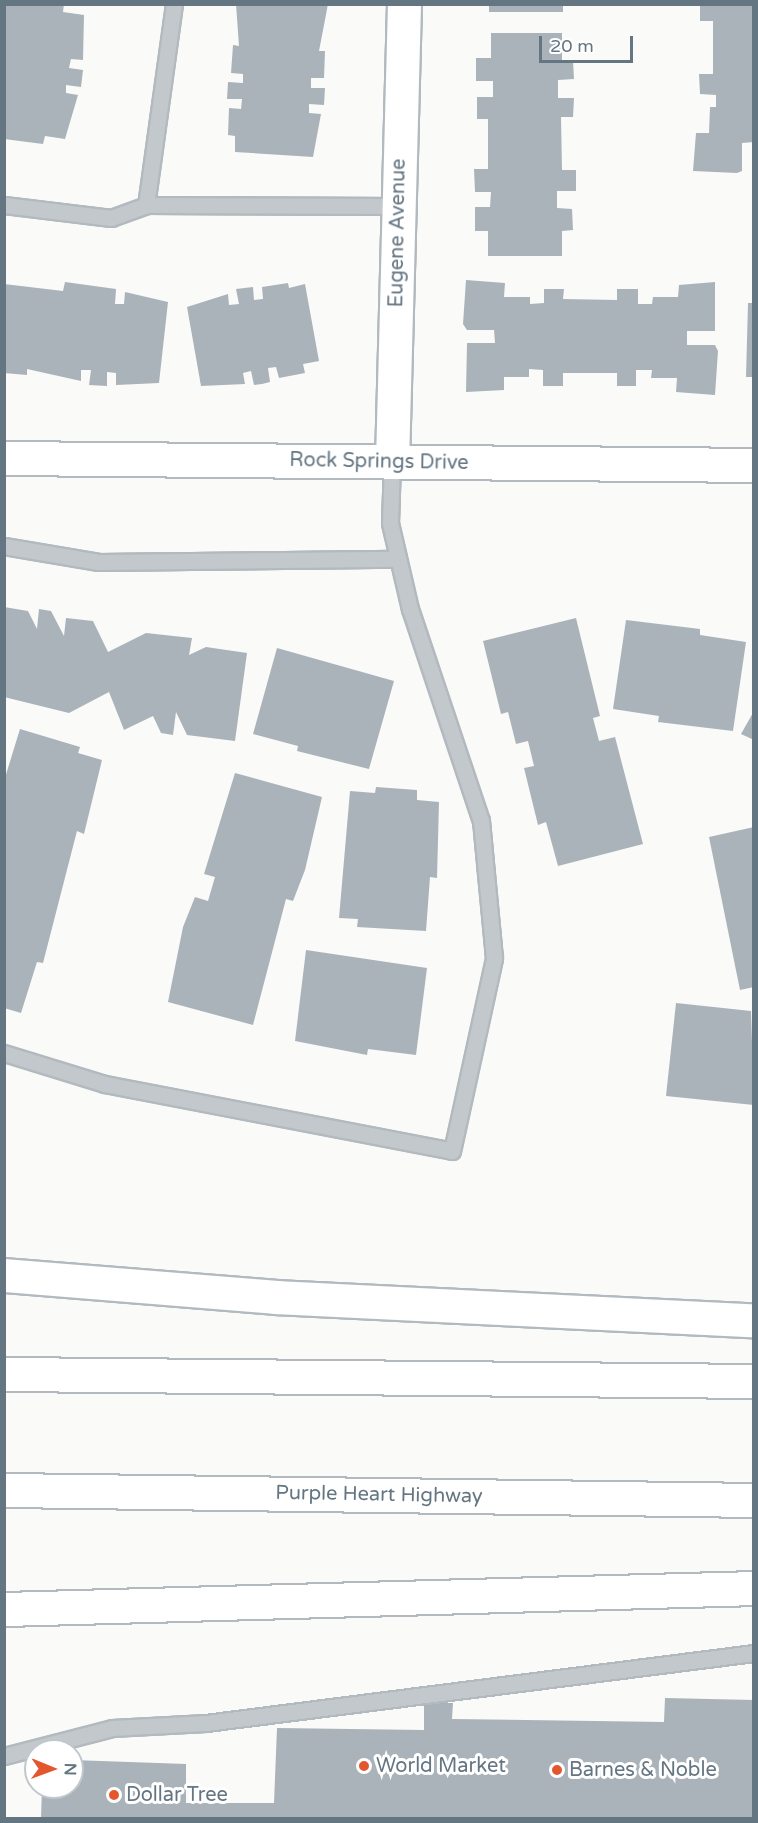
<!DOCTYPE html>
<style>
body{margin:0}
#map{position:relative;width:758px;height:1823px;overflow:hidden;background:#fafaf8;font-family:"Varela Round",sans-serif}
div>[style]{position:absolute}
.building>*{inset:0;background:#aab3b9;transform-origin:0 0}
.roads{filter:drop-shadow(2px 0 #b3babf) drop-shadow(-2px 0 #b3babf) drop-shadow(0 2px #b3babf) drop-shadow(0 -2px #b3babf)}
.lane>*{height:15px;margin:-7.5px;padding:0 7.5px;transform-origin:7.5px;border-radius:7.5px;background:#c3c8cc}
.secondary>*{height:33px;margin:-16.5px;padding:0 16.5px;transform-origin:16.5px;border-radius:16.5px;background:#fff}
.highway>*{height:33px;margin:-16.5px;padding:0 16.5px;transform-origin:16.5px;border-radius:16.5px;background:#fff}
.dots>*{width:16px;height:16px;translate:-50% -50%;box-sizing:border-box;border:3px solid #fff;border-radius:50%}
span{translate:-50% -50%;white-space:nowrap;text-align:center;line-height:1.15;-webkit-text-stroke:6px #fff;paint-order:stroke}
.street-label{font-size:20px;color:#657683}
.poi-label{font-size:20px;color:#657683}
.left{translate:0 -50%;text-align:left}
.frame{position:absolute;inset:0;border:6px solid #657683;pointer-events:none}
.north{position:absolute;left:24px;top:1739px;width:60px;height:60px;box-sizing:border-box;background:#fff;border:2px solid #c1c8cd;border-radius:50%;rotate:91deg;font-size:16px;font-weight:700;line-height:24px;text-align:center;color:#657683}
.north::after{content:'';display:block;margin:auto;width:21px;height:27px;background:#e4572e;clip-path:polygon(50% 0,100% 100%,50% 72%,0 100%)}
.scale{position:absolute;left:539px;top:36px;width:94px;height:27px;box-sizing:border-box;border:3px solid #657683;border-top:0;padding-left:8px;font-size:18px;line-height:21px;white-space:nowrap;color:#657683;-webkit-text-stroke:4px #fff;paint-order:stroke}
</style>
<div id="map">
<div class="building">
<i style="clip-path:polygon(4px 4px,64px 4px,63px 12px,84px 15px,83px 60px,71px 59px,69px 68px,83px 70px,81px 87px,66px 85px,66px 93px,78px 95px,65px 139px,45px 136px,43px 144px,4px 139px)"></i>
<i style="clip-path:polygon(236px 4px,328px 4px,319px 51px,325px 51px,324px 78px,311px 78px,311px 88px,325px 88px,324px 105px,309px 104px,309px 113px,321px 114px,313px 157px,235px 152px,235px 136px,228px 135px,229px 108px,241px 109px,242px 99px,227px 99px,228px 82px,243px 83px,243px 74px,231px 73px,233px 45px,239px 46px)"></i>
<i style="left:489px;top:4px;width:74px;height:8px"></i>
<i style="clip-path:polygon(700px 4px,754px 4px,754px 142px,742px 143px,742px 171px,737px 173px,693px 171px,696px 133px,709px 133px,710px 107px,716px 107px,716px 95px,700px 94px,699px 74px,713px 74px,713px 21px,700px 21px)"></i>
<i style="clip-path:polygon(491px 33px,562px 33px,562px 60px,573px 60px,574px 79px,558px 80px,558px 98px,574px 98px,573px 117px,561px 117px,562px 170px,576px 170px,576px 191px,557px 191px,557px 208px,572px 209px,573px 230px,562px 231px,562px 256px,488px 256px,488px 231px,475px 231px,475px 207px,490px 207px,491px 192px,475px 192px,474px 169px,488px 169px,488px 119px,477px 119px,477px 97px,493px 97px,493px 81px,476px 81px,476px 58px,491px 58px)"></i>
<i style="clip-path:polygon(466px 280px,505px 283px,504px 297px,530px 297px,530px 304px,544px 303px,544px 289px,564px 289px,563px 299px,617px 300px,617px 289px,638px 289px,638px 304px,652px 304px,653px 297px,678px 297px,679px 285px,715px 282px,715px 331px,687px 331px,687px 345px,715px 345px,718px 351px,715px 395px,676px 392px,677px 378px,651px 378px,652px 370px,636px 370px,636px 386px,617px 386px,617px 373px,563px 373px,563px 386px,543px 386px,543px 370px,529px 369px,529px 377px,504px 377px,504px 390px,466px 392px,467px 343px,495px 343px,494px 330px,467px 330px,463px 324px)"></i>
<i style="clip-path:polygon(65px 282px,116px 289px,115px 304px,124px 304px,125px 292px,168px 302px,159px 383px,116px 385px,116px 373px,107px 372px,107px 386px,89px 385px,91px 370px,81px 370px,81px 381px,27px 369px,27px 375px,4px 373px,4px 284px,63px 291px)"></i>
<i style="clip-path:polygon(288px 283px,289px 288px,305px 284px,319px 361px,303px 364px,305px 373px,279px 378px,276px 367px,268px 368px,270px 382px,262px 384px,254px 385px,251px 371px,243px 373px,245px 384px,201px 386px,187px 307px,228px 294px,229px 305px,239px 304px,236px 289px,253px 287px,254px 300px,263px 299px,262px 287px)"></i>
<i style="clip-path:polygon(748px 303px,754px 303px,754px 377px,746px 377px)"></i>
<i style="clip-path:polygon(4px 607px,28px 611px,37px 629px,39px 609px,51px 611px,64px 636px,66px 618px,93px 621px,108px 652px,146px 633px,192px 638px,189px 655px,206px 647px,247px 653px,235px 741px,187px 735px,176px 712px,173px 735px,161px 733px,153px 716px,124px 730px,109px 692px,69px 713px,4px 697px)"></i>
<i style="clip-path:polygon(576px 618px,600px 716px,593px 718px,599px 741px,615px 737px,643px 844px,558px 866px,546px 822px,538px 825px,524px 768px,534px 766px,528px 741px,516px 744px,508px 712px,501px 714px,483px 641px)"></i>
<i style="clip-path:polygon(626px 620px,700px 629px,700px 635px,746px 642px,733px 731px,658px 722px,659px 716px,613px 709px)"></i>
<i style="clip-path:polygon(277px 648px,394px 681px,369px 769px,297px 751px,298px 746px,253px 734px)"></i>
<i style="clip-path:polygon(754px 711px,754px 740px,741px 734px)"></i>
<i style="clip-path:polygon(20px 729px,80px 747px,78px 753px,102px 760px,84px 834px,77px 831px,43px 963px,37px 962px,21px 1013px,4px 1008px,4px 781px)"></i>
<i style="clip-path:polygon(235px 773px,322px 797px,305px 870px,293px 901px,286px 899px,253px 1025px,168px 1002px,183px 927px,195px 897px,208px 901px,215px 877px,204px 874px)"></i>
<i style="clip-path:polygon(376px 787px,417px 790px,417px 800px,439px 802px,437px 878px,430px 877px,426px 931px,357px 927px,358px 919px,339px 918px,350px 791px,375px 793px)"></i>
<i style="clip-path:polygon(754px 827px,754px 987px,740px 990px,709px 837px)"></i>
<i style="clip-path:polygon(306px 950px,427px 968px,416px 1055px,368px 1049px,367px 1055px,295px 1041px)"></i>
<i style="clip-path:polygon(676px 1003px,751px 1011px,754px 1105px,666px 1096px)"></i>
<i style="clip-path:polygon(665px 1698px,754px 1700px,754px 1818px,41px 1818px,42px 1787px,72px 1787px,72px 1760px,186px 1764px,186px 1803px,274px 1803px,277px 1728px,424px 1730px,424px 1703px,453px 1703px,452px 1719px,664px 1722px)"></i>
</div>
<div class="roads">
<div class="lane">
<i style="left:174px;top:4px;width:203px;rotate:97.9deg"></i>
<i style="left:146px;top:205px;width:252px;rotate:0.2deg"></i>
<i style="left:4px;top:205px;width:108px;rotate:6.9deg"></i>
<i style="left:111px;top:218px;width:37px;rotate:-20deg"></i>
<i style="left:4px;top:546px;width:96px;rotate:9.6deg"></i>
<i style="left:99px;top:562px;width:299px;rotate:-0.6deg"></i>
<i style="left:4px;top:1053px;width:106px;rotate:17.1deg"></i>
<i style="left:105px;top:1084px;width:353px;rotate:10.9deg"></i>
<i style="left:452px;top:1151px;width:198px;rotate:-77.7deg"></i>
<i style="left:494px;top:958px;width:138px;rotate:-95.4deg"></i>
<i style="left:481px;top:821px;width:224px;rotate:-108.5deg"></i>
<i style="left:410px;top:609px;width:88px;rotate:-103.1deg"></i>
<i style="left:390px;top:523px;width:61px;rotate:-88.1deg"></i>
<i style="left:4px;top:1756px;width:112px;rotate:-14.5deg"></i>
<i style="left:112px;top:1728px;width:94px;rotate:-3deg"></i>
<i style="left:206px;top:1723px;width:552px;rotate:-7.28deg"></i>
</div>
<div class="secondary">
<i style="left:4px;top:458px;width:750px;rotate:0.53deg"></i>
<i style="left:392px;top:462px;width:458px;rotate:-88.5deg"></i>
</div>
<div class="highway">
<i style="left:4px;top:1275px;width:273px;rotate:4.6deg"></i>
<i style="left:276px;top:1297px;width:479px;rotate:2.8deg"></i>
<i style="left:4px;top:1374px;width:750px;rotate:0.53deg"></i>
<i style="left:4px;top:1490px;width:750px;rotate:0.76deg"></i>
<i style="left:4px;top:1609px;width:750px;rotate:-1.6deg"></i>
</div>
</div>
<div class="dots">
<i style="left:364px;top:1766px;background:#e4572e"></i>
<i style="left:557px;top:1770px;background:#e4572e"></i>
<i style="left:114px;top:1795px;background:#e4572e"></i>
</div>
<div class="street-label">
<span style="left:398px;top:233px;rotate:-89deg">Eugene Avenue</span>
<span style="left:379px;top:462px;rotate:1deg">Rock Springs Drive</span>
<span style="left:379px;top:1495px;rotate:1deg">Purple Heart Highway</span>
</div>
<div class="poi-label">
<span class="left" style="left:376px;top:1766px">World Market</span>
<span class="left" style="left:569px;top:1770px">Barnes &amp; Noble</span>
<span class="left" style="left:126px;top:1795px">Dollar Tree</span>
</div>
<div class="frame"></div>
<div class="north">N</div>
<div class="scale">20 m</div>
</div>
